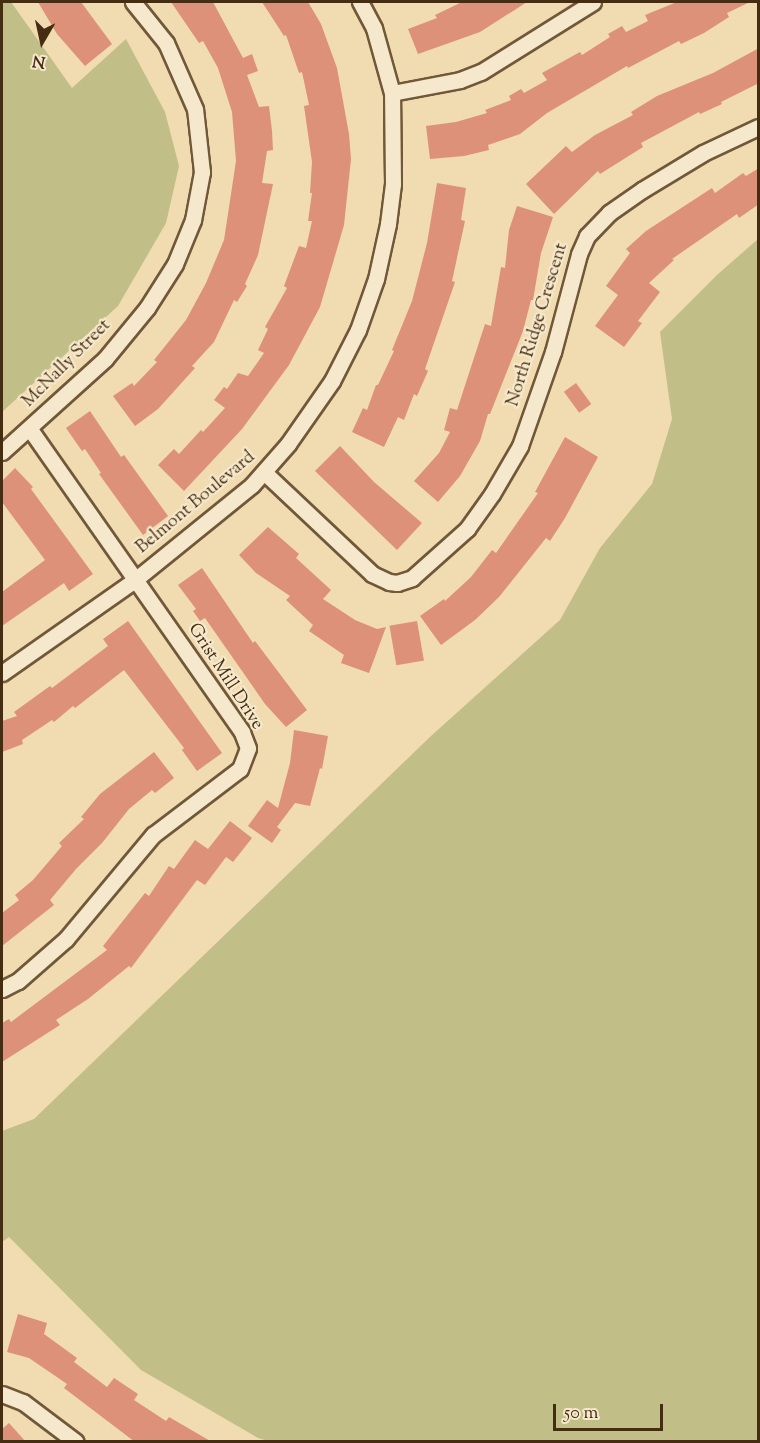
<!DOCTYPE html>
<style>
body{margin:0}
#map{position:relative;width:760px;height:1443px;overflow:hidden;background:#f1dbb1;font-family:"Sorts Mill Goudy",serif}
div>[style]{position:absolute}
.green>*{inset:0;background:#c1be87}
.building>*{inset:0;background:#dd9179;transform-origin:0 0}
.roads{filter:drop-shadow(2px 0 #705839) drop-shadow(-2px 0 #705839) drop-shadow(0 2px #705839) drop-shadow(0 -2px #705839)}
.minor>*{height:15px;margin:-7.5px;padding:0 7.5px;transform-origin:7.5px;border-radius:7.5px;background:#f6e8cc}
span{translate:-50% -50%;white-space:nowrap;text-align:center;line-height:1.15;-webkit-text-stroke:4.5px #f6e8cc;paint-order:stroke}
.street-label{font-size:18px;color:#452d11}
.frame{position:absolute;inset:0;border:3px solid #452d11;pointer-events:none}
.north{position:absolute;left:12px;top:12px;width:60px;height:60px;-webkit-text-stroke:4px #f6e8cc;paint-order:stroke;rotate:189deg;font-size:16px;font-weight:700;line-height:24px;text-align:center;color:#452d11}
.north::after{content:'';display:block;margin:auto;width:21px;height:27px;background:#452d11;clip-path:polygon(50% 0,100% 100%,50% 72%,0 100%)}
.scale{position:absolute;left:553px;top:1404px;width:110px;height:27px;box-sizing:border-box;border:3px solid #452d11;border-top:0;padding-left:8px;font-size:18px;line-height:21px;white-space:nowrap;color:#452d11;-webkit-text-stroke:4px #f6e8cc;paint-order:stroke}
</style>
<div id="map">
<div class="green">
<i style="clip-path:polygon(2px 2px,11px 2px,72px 88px,126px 39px,165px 112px,179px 166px,166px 223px,118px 306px,2px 412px)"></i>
<i style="clip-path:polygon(758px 239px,758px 1441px,271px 1442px,258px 1438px,141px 1370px,9px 1237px,2px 1242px,2px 1131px,34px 1119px,431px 736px,560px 620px,600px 548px,652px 484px,672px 419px,660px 332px,717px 275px)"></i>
</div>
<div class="building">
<i style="clip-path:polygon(38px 2px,81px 2px,112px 44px,85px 66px,57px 34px)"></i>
<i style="clip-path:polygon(171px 2px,213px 2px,243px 58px,252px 54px,258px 71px,247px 75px,259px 107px,269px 106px,272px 131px,273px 150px,267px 151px,262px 183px,273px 184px,258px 255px,245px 284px,247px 286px,237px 302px,234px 300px,214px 342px,192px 366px,195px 368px,158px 409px,135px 426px,113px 396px,132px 383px,134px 386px,157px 362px,154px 360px,186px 320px,206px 283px,224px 240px,236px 161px,232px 112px,218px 68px,203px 41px,199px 43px)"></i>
<i style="clip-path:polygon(262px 2px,308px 2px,321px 24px,337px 68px,349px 134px,351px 159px,344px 225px,320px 307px,289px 365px,242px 429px,184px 491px,158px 465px,174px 449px,179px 454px,201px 430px,203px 432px,225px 408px,214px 400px,224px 387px,227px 389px,238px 373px,248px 376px,264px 353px,258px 350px,268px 329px,265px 327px,287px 288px,284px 286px,299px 246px,306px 248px,312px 221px,308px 221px,312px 193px,310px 193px,312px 162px,304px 106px,309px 105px,302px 72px,299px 73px,286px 35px,284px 36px)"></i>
<i style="clip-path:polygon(462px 2px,527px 2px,480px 32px,418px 54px,408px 29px,437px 18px,435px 15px)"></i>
<i style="clip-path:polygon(677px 2px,750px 2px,727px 13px,729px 17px,704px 33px,681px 44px,679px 41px,628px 68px,627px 66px,547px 113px,520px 134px,488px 145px,489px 150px,464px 156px,430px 159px,426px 126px,456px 122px,487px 113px,485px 110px,511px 100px,509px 96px,521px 89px,524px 93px,547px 80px,542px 73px,580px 52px,582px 55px,610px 37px,608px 34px,622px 26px,626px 32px,648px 21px,645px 15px)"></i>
<i style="clip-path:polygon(759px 48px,759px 83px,721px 102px,722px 104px,700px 114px,699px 112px,641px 143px,643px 147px,600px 174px,598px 171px,554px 214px,526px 184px,566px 146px,572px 152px,595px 135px,633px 115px,631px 112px,657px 96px,713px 73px)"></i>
<i style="clip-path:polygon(759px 168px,759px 204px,739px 218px,737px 214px,672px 259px,674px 260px,649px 283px,660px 292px,638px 321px,642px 323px,624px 347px,595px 326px,618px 295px,606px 286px,630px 253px,626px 249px,646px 231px,712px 188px,715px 193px,743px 173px,746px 176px)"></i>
<i style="clip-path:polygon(437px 183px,466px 188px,461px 220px,465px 221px,452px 281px,455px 282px,425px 369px,428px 371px,417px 396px,414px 394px,404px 420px,398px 417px,384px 447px,352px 432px,363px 408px,367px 410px,376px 385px,378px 385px,394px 351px,392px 350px,412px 301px,427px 243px)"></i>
<i style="clip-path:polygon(517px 206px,553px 217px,541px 253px,533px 300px,531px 300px,523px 331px,490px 414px,488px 414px,480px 441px,460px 476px,438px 502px,414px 481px,439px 453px,450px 432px,444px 430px,450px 408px,457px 410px,485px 324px,491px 326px,501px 267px,505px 268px,509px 230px)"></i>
<i style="left:576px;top:383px;width:26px;height:15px;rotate:54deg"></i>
<i style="clip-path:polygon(90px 411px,121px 457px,124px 455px,168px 516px,143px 535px,99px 474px,101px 473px,85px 449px,82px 451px,66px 428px)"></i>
<i style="clip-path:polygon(565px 437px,598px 457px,565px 518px,550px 541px,546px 538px,499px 597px,475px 620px,441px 645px,420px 616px,444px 599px,445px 601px,471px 577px,492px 550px,496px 553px,538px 493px,535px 492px)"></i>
<i style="clip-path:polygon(340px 446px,374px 482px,422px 523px,397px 550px,315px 471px)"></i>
<i style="clip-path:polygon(15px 468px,33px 487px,31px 489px,93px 574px,69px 591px,64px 583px,2px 626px,2px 592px,45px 560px,2px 502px,2px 481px)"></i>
<i style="clip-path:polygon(268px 527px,299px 554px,296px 558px,331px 590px,323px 599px,355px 620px,377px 629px,386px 627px,369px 673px,341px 663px,344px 655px,309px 631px,313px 625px,286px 600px,290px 596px,256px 573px,239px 555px)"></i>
<i style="clip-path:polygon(202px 568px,253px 643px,255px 641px,307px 710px,286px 727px,265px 704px,205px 618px,200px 621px,193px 611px,196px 609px,178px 585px)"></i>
<i style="clip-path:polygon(128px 621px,222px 753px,197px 771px,182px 750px,184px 748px,124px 670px,75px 708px,73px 706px,54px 722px,52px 720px,22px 740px,23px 744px,2px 752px,2px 721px,17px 716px,14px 712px,50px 686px,52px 688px,108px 646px,103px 639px)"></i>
<i style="left:417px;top:621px;width:40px;height:28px;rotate:80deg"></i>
<i style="clip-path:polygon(294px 730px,328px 736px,322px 769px,320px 768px,310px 806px,295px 803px,277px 827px,281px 830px,272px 843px,248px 826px,267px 800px,278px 808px,290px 763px)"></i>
<i style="clip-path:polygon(154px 752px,174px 778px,155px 793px,152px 790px,129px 809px,102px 843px,76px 869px,50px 900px,54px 905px,2px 946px,2px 913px,19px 900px,15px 895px,33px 880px,62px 846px,59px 843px,84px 819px,81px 817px,100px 794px)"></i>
<i style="clip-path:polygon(230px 821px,252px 838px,233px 862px,226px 857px,205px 885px,197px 880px,131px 968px,129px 966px,88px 999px,56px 1020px,60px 1025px,2px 1062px,2px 1023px,9px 1019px,11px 1022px,107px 950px,103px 946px,145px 893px,149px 896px,169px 866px,174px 869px,195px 840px,208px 849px)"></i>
<i style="clip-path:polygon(18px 1314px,47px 1323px,44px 1334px,77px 1358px,74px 1362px,107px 1387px,114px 1378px,138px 1394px,134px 1400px,166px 1421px,169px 1417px,212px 1442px,135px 1442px,64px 1388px,67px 1384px,29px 1358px,7px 1352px)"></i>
<i style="clip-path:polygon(9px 1423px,26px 1442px,2px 1442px,2px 1429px)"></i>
</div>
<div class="roads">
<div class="minor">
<i style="left:392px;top:93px;width:69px;rotate:-10.8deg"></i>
<i style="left:460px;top:80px;width:22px;rotate:-21deg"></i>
<i style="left:481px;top:72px;width:132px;rotate:-32deg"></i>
<i style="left:2px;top:452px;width:139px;rotate:-42.1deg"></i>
<i style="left:105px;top:359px;width:66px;rotate:-50.5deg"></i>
<i style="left:147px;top:308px;width:52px;rotate:-57.5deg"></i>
<i style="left:175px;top:264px;width:48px;rotate:-67.8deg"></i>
<i style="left:193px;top:220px;width:49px;rotate:-79.4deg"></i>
<i style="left:202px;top:172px;width:63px;rotate:-96.3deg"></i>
<i style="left:195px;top:109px;width:72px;rotate:-113.7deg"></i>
<i style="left:166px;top:43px;width:53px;rotate:-128.8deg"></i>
<i style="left:265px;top:473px;width:147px;rotate:43.3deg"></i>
<i style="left:372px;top:574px;width:19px;rotate:25deg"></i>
<i style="left:389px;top:582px;width:8px;rotate:7deg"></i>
<i style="left:397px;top:583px;width:16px;rotate:-18deg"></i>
<i style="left:412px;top:578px;width:74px;rotate:-41.7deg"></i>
<i style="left:467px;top:529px;width:43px;rotate:-54.5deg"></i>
<i style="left:492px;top:494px;width:56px;rotate:-59.7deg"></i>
<i style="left:520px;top:446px;width:100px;rotate:-70.7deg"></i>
<i style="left:553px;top:352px;width:101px;rotate:-75.1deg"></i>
<i style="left:579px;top:254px;width:20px;rotate:-66deg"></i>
<i style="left:587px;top:236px;width:32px;rotate:-46deg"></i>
<i style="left:609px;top:213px;width:40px;rotate:-34.9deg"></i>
<i style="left:642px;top:190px;width:71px;rotate:-31.2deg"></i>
<i style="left:703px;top:153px;width:61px;rotate:-25.3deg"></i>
<i style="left:2px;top:673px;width:164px;rotate:-35deg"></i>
<i style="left:136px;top:579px;width:149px;rotate:-39deg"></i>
<i style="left:252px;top:485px;width:55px;rotate:-48.7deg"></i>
<i style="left:288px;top:444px;width:77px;rotate:-55.1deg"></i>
<i style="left:332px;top:381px;width:57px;rotate:-63deg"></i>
<i style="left:358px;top:330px;width:54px;rotate:-70.6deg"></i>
<i style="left:376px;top:279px;width:56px;rotate:-77.7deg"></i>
<i style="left:388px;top:224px;width:40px;rotate:-82.9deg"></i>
<i style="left:393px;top:184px;width:91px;rotate:-90.6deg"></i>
<i style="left:392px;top:93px;width:67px;rotate:-105.5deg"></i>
<i style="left:374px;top:28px;width:30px;rotate:-118deg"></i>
<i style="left:2px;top:989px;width:18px;rotate:-27deg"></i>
<i style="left:18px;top:981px;width:64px;rotate:-41.2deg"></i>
<i style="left:66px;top:939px;width:136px;rotate:-50.1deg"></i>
<i style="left:153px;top:835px;width:109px;rotate:-37.2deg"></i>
<i style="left:240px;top:769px;width:22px;rotate:-69deg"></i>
<i style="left:248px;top:748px;width:17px;rotate:-111deg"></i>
<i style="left:242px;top:732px;width:370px;rotate:-125deg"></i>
<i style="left:2px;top:1394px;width:22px;rotate:21deg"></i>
<i style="left:23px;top:1402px;width:66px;rotate:37deg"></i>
</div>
</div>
<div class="street-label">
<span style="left:538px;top:325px;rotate:-73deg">North Ridge Crescent</span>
<span style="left:67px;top:364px;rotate:-45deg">McNally Street</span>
<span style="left:196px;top:503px;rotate:-40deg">Belmont Boulevard</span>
<span style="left:225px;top:677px;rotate:57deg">Grist Mill Drive</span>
</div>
<div class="frame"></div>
<div class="north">N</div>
<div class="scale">50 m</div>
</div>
